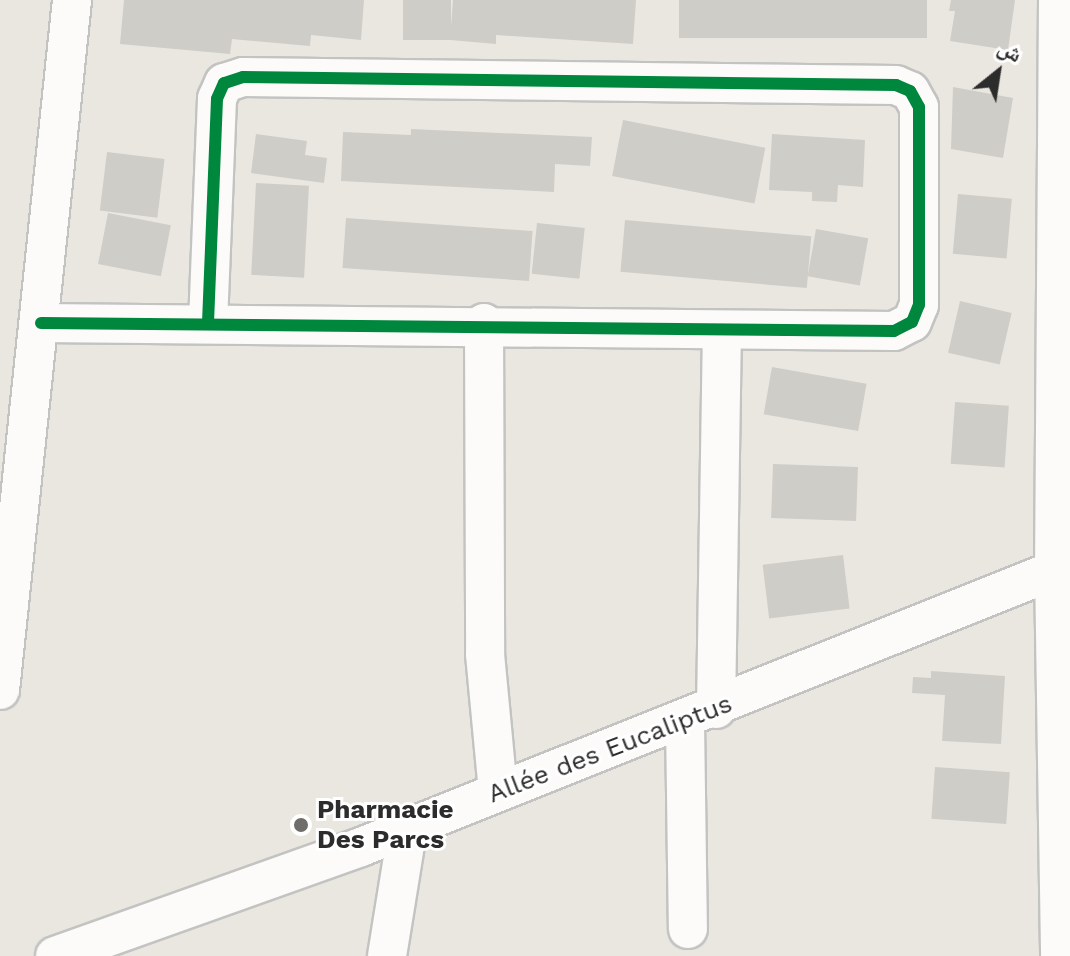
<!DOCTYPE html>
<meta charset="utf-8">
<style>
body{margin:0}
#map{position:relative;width:1070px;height:956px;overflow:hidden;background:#eae7e1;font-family:"Work Sans","Noto Naskh Arabic",sans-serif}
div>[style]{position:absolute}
.building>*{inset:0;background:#cfcdc8;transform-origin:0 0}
.roads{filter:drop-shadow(2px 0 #c3c3c2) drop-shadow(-2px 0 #c3c3c2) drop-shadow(0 2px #c3c3c2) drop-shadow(0 -2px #c3c3c2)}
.minor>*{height:38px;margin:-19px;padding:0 19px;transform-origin:19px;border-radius:19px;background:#fcfbfa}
.cycleway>*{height:12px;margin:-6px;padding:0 6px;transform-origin:6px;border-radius:6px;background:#00873e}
.dots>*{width:22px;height:22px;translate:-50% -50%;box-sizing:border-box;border:4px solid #fff;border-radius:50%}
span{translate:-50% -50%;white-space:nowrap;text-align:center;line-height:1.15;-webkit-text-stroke:6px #fff;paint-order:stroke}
.street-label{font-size:26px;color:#2c2c2c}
.poi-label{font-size:26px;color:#2c2c2c;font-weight:700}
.left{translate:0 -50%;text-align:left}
.north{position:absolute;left:958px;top:32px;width:80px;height:80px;-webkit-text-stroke:6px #fff;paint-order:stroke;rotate:30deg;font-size:22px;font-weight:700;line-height:32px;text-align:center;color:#2c2c2c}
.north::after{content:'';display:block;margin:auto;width:28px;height:36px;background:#2c2c2c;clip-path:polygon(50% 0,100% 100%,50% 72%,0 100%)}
</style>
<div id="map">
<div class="building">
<i style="clip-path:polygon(124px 0,364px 0,361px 40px,311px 35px,310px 46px,232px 39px,230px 54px,120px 44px)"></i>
<i style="left:403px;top:0;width:48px;height:40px"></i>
<i style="clip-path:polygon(453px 0,636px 0,633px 44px,496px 35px,496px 44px,450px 40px)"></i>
<i style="left:679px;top:0;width:248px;height:38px"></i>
<i style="clip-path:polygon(951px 0,1015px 0,1008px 50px,950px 41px,955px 11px,949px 11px)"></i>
<i style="clip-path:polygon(953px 87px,1013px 98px,1003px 158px,951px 149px)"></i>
<i style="left:623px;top:120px;width:145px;height:57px;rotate:11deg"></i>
<i style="clip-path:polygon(411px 129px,592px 137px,590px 166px,555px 164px,554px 192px,341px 181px,343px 132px,411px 135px)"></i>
<i style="clip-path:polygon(256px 134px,307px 141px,305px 155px,327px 158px,324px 183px,251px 173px)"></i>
<i style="clip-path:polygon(772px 134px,865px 140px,863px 187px,838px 185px,837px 202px,812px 201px,812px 192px,769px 190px)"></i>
<i style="left:107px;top:152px;width:58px;height:59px;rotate:7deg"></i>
<i style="left:256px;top:183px;width:53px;height:92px;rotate:3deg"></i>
<i style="left:958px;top:194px;width:54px;height:60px;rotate:5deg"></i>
<i style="left:108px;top:213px;width:64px;height:52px;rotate:11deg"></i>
<i style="left:346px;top:218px;width:187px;height:50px;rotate:4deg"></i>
<i style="left:625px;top:220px;width:187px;height:52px;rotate:5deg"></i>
<i style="left:537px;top:223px;width:48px;height:51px;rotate:6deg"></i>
<i style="left:816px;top:229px;width:53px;height:48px;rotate:10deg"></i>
<i style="left:960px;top:301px;width:53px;height:53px;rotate:13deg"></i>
<i style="left:772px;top:367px;width:96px;height:48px;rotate:10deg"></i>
<i style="left:955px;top:402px;width:54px;height:62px;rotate:4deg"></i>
<i style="left:773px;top:464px;width:85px;height:54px;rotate:2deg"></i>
<i style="left:843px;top:555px;width:54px;height:81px;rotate:83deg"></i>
<i style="clip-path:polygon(931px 671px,1005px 676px,1001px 744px,942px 741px,945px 695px,912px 693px,913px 677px,931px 678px)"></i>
<i style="left:935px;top:767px;width:75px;height:52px;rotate:4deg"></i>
</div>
<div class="roads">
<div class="minor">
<i style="left:1058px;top:0;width:569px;rotate:90.4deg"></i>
<i style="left:1054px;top:569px;width:387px;rotate:89.1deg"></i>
<i style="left:41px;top:323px;width:853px;rotate:0.54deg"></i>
<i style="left:894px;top:331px;width:20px;rotate:-27deg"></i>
<i style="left:912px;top:322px;width:18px;rotate:-68deg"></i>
<i style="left:919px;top:305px;width:198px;rotate:-90deg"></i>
<i style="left:919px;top:107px;width:18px;rotate:-119deg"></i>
<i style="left:910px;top:91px;width:15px;rotate:-157deg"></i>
<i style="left:896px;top:85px;width:653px;rotate:-179.3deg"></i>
<i style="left:243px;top:77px;width:20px;rotate:162deg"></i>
<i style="left:224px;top:83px;width:17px;rotate:114deg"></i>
<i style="left:217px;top:99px;width:224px;rotate:92.3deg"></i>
<i style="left:484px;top:323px;width:331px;rotate:89.8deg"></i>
<i style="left:485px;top:654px;width:138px;rotate:84.6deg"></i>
<i style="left:0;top:690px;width:694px;rotate:-84.04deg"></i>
<i style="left:716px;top:709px;width:378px;rotate:-89.1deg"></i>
<i style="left:685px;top:721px;width:208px;rotate:89.2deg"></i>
<i style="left:55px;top:956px;width:325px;rotate:-19.6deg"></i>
<i style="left:361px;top:847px;width:763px;rotate:-21.76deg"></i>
<i style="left:387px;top:956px;width:131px;rotate:-80.8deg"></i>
</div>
</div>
<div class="cycleway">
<i style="left:41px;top:323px;width:853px;rotate:0.54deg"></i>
<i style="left:894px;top:331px;width:20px;rotate:-27deg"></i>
<i style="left:912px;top:322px;width:18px;rotate:-68deg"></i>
<i style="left:919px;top:305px;width:198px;rotate:-90deg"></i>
<i style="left:919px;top:107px;width:18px;rotate:-119deg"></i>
<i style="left:910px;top:91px;width:15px;rotate:-157deg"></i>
<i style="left:896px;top:85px;width:653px;rotate:-179.3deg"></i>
<i style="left:243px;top:77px;width:20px;rotate:162deg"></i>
<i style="left:224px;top:83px;width:17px;rotate:114deg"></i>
<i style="left:217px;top:99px;width:224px;rotate:92.3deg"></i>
</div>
<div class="dots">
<i style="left:301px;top:825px;background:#6e6d6b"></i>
</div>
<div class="street-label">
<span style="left:610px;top:749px;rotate:-21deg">Allée des Eucaliptus</span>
</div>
<div class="poi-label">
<span class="left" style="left:317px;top:825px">Pharmacie<br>Des Parcs</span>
</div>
<div class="north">ش</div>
</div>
